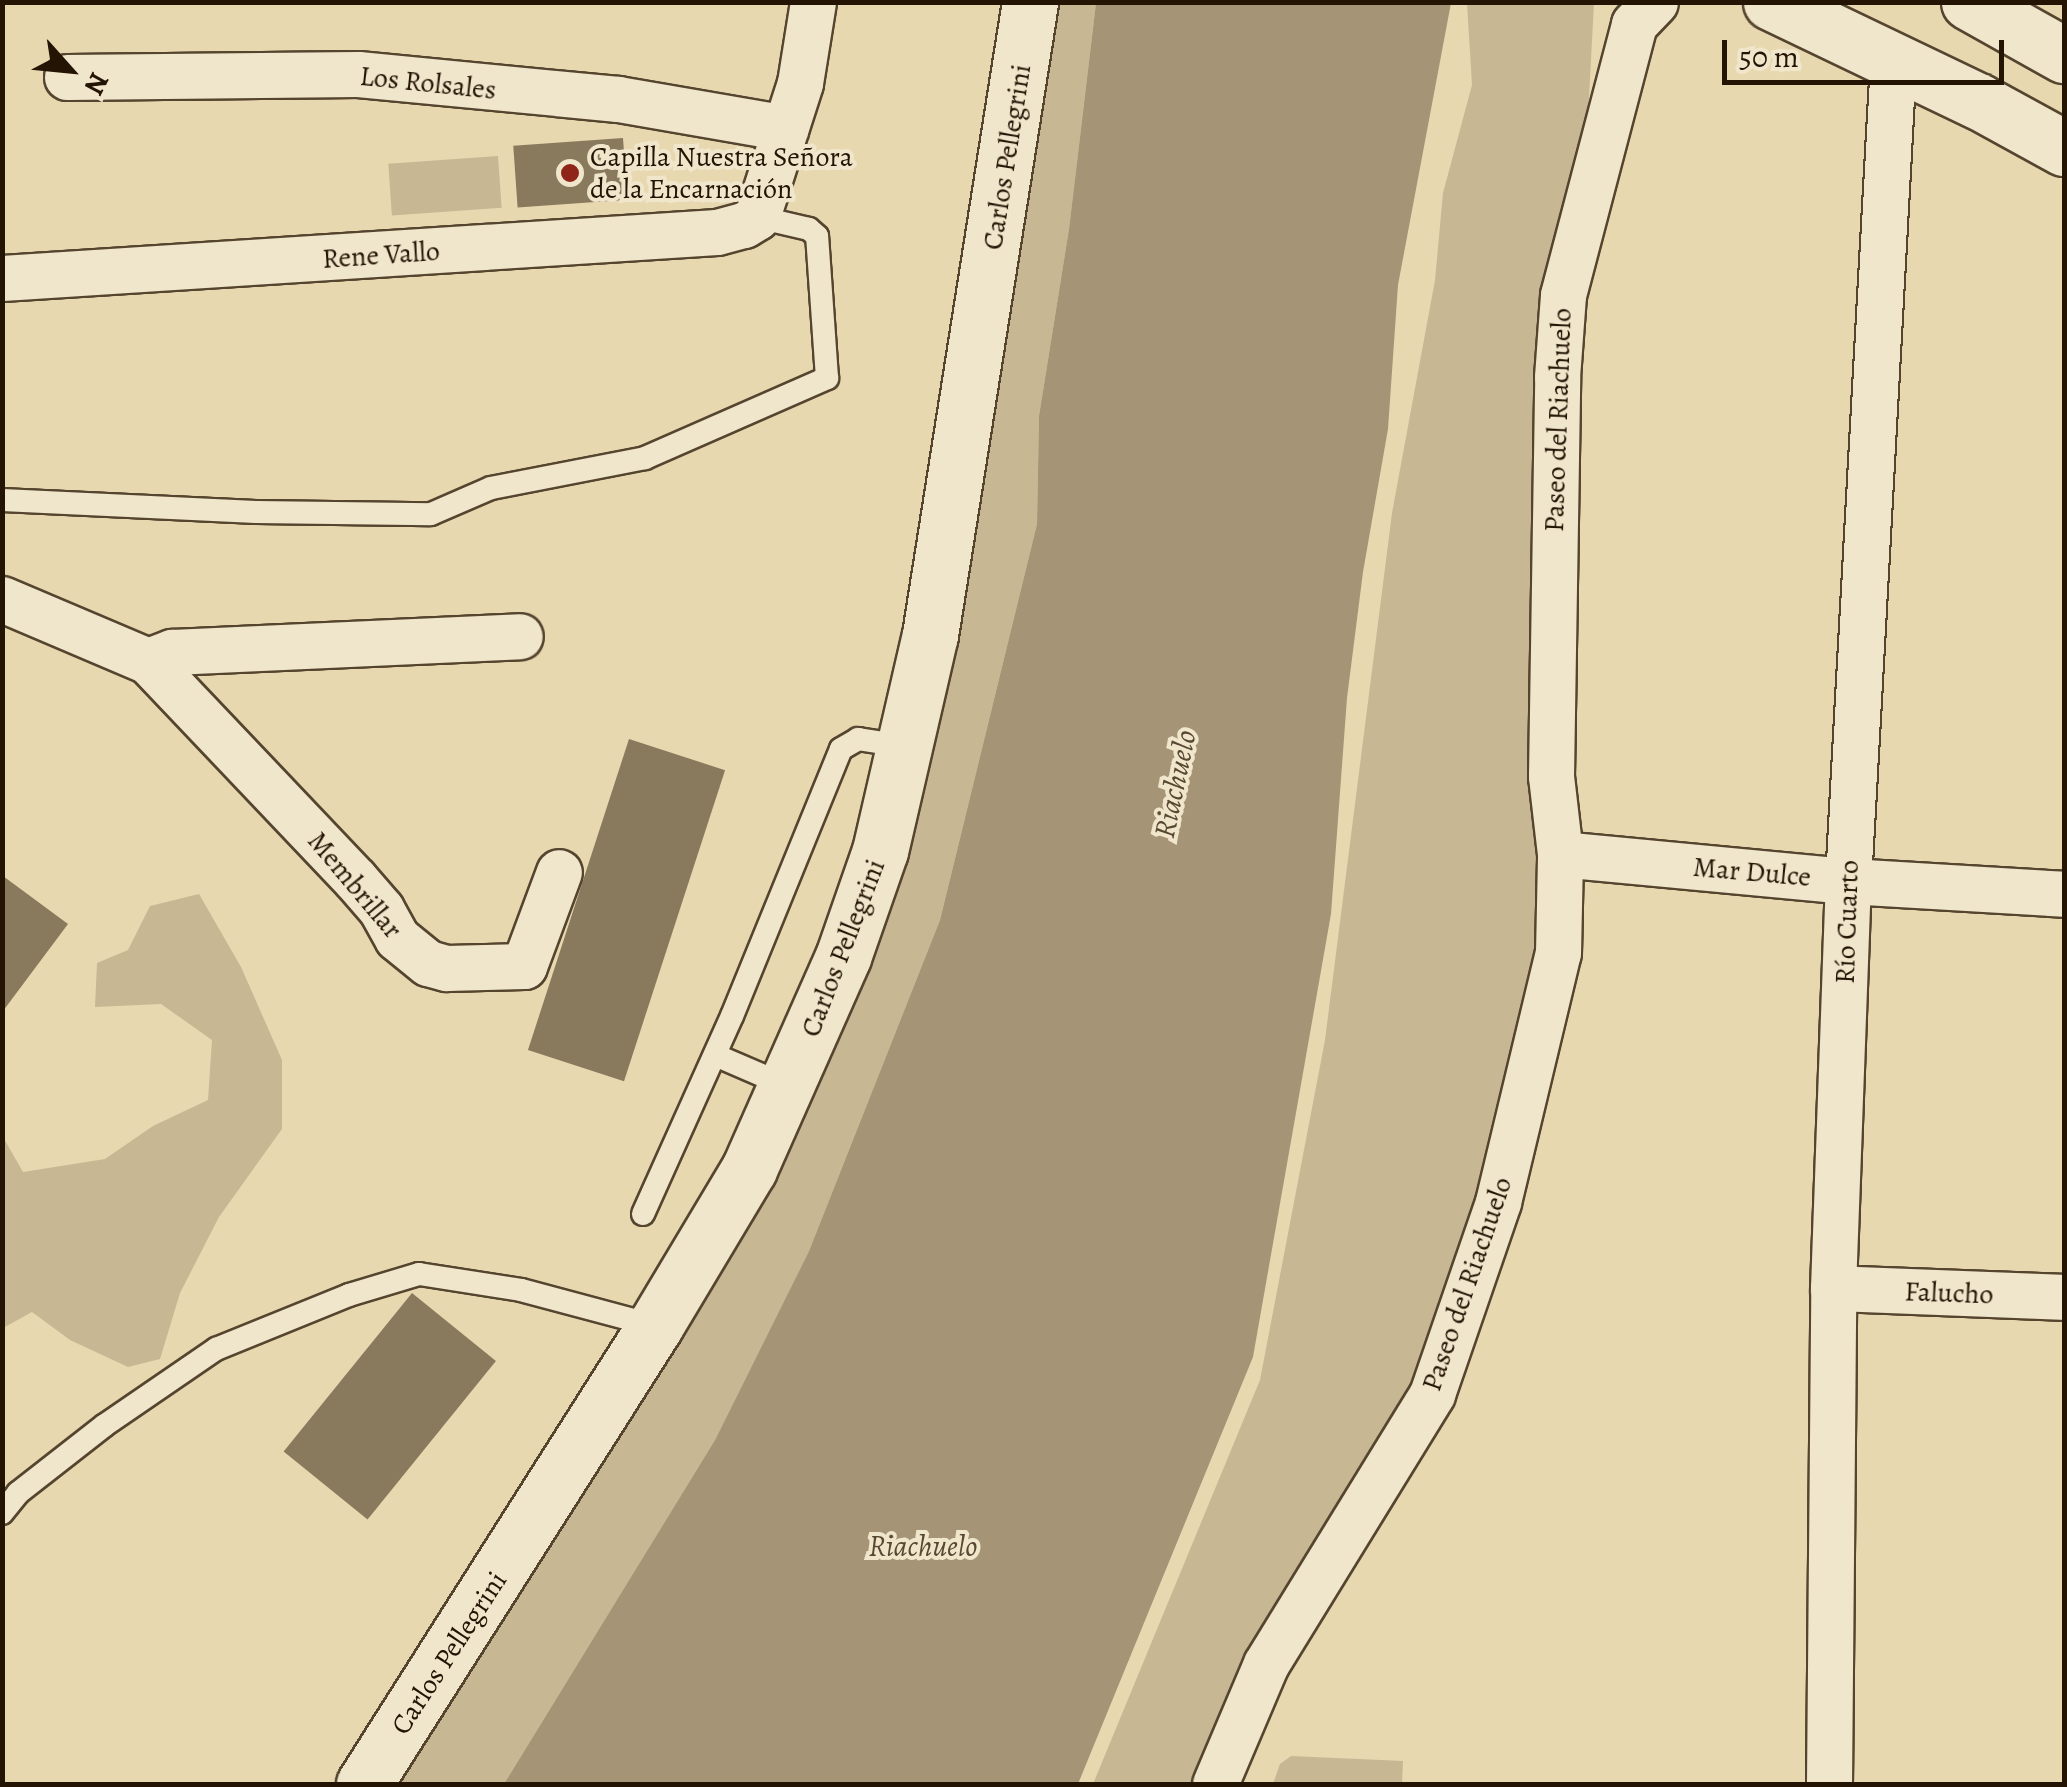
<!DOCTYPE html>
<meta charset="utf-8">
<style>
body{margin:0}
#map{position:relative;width:2067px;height:1787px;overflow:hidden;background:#e8d8b0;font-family:Alegreya,serif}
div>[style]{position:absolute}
.green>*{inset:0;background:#c7b793;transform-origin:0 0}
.water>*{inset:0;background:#a59576}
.building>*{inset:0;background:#8a7a5d;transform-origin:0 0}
.roads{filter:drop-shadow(2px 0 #55452f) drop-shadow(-2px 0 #55452f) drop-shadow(0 2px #55452f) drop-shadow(0 -2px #55452f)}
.service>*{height:22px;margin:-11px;padding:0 11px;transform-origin:11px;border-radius:11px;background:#f0e6cc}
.minor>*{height:45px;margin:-22.5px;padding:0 22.5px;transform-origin:22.5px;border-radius:22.5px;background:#f0e6cc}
.tertiary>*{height:55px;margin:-27.5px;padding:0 27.5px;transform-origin:27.5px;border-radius:27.5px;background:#f0e6cc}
.secondary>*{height:55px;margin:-27.5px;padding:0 27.5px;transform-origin:27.5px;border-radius:27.5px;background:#f0e6cc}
.dots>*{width:28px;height:28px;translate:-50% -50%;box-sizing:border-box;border:5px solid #f0e6cc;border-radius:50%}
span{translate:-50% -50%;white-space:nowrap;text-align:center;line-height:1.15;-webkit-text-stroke:8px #f0e6cc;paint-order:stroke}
.street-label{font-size:28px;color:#241404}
.poi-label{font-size:28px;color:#241404}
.left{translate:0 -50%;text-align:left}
.water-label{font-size:30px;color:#584832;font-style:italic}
.frame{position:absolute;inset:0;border:5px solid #241404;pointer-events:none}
.north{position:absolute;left:20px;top:20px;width:100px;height:100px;-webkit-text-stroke:8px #f0e6cc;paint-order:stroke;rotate:117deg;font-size:28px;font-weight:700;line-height:40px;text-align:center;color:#241404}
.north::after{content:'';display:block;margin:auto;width:35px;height:45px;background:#241404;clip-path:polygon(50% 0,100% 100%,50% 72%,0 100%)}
.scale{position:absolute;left:1722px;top:40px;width:282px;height:45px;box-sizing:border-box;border:5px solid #241404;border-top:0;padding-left:12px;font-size:30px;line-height:35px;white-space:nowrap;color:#241404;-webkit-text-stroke:8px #f0e6cc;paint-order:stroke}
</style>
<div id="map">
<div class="green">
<i style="clip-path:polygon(1052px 3px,1096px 3px,1069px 229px,1039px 416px,1037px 524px,940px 920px,809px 1251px,715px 1440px,504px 1784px,392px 1784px,824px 1041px)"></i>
<i style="clip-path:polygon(1467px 3px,1594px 3px,1544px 949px,1494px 1156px,1425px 1361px,1202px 1784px,1093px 1784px,1260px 1380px,1325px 1040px,1392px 513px,1435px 280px,1443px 193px,1472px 85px)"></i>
<i style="left:498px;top:156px;width:52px;height:110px;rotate:86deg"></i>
<i style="clip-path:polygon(199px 894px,241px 967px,282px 1060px,282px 1129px,219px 1217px,180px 1293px,160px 1359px,128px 1367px,70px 1340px,32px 1312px,3px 1328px,3px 1137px,23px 1172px,105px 1159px,153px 1126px,208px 1100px,212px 1040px,161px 1004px,95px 1007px,97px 963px,128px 950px,150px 906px)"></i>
<i style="clip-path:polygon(1291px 1756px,1403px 1761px,1402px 1784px,1273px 1784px,1280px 1764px)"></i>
</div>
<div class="water">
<i style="clip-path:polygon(1096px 3px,1451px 3px,1398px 285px,1388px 429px,1363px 572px,1347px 698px,1331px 914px,1253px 1357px,1078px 1784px,504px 1784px,715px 1440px,809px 1251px,940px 920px,1037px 524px,1039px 416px,1069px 229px)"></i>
</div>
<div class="building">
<i style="left:623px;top:138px;width:62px;height:110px;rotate:86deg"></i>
<i style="left:629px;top:739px;width:101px;height:327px;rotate:18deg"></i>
<i style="clip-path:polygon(3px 876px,68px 924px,3px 1011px)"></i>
<i style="left:412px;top:1293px;width:108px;height:204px;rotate:39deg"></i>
</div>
<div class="roads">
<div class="service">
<i style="left:2px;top:500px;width:254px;rotate:2.7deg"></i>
<i style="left:256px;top:512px;width:175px;rotate:0.7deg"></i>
<i style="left:431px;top:514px;width:65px;rotate:-23.4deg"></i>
<i style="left:491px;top:488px;width:157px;rotate:-11deg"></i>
<i style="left:645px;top:458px;width:199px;rotate:-23.7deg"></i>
<i style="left:827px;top:378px;width:142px;rotate:-94deg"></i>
<i style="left:817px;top:236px;width:11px;rotate:-139deg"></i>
<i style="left:809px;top:229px;width:53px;rotate:-167deg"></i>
<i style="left:715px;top:1055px;width:78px;rotate:23.3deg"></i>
<i style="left:643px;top:1214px;width:217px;rotate:-65.8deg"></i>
<i style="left:732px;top:1016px;width:288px;rotate:-67.8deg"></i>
<i style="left:841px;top:749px;width:20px;rotate:-30deg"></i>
<i style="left:858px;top:739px;width:47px;rotate:8.7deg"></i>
<i style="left:2px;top:1513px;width:26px;rotate:-51deg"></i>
<i style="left:18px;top:1493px;width:110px;rotate:-38deg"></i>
<i style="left:105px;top:1425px;width:135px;rotate:-34.4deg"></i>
<i style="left:216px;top:1349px;width:144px;rotate:-22.1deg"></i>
<i style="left:349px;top:1295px;width:73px;rotate:-16.7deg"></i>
<i style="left:419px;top:1274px;width:103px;rotate:8.9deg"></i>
<i style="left:521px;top:1290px;width:139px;rotate:15deg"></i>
</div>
<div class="minor">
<i style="left:67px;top:77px;width:291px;rotate:-0.6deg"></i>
<i style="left:358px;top:74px;width:261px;rotate:5.5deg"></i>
<i style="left:618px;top:99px;width:170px;rotate:9.8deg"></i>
<i style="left:2px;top:278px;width:716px;rotate:-3.68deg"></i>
<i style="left:717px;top:232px;width:28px;rotate:-15deg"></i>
<i style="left:744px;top:225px;width:15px;rotate:-32deg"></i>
<i style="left:757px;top:217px;width:141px;rotate:-72.2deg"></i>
<i style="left:800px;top:83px;width:82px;rotate:-80.9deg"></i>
<i style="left:2px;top:599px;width:159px;rotate:23deg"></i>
<i style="left:148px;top:661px;width:301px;rotate:46.5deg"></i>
<i style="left:355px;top:879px;width:40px;rotate:49deg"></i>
<i style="left:381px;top:909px;width:33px;rotate:61deg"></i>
<i style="left:397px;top:938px;width:40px;rotate:39deg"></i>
<i style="left:428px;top:963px;width:19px;rotate:16deg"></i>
<i style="left:446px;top:968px;width:78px;rotate:-1.5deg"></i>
<i style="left:524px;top:966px;width:100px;rotate:-69.6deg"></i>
<i style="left:148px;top:661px;width:26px;rotate:-21deg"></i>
<i style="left:172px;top:652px;width:348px;rotate:-2.6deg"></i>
<i style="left:1560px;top:854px;width:289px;rotate:5.4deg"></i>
<i style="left:1848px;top:881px;width:216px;rotate:3.4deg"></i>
<i style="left:1833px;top:1288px;width:231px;rotate:2.2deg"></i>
<i style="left:1215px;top:1784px;width:130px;rotate:-67deg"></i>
<i style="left:1266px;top:1664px;width:317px;rotate:-58.4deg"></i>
<i style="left:1432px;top:1394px;width:203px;rotate:-71deg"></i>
<i style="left:1498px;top:1202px;width:256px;rotate:-76.5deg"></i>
<i style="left:1558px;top:953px;width:99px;rotate:-88.8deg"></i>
<i style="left:1560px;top:854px;width:79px;rotate:-96.6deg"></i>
<i style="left:1551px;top:776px;width:399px;rotate:-89.1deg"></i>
<i style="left:1557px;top:377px;width:82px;rotate:-85.8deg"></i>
<i style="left:1563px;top:295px;width:280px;rotate:-75.3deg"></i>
<i style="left:1634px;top:24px;width:30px;rotate:-46deg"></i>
<i style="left:1829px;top:1784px;width:496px;rotate:-89.5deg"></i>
<i style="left:1833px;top:1288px;width:407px;rotate:-87.9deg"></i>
<i style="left:1848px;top:881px;width:821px;rotate:-86.86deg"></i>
</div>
<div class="tertiary">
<i style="left:364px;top:1784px;width:543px;rotate:-57.57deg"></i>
<i style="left:655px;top:1326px;width:183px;rotate:-59.1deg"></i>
<i style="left:749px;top:1169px;width:232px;rotate:-66.1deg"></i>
<i style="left:843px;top:957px;width:112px;rotate:-70.8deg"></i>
<i style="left:880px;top:851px;width:222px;rotate:-77deg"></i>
<i style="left:930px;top:635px;width:641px;rotate:-81.02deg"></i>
</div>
<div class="secondary">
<i style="left:1771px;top:2px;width:229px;rotate:25.6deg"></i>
<i style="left:1978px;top:101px;width:98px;rotate:28.7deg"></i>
<i style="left:1969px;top:2px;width:109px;rotate:29.2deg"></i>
</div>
</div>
<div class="dots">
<i style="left:570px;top:173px;background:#8f2418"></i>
</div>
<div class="street-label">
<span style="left:428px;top:83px;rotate:6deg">Los Rolsales</span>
<span style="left:1007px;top:157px;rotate:-81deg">Carlos Pellegrini</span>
<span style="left:381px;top:255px;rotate:-4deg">Rene Vallo</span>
<span style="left:1558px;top:420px;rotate:-88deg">Paseo del Riachuelo</span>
<span style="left:1752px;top:872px;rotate:5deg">Mar Dulce</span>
<span style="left:355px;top:885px;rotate:50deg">Membrillar</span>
<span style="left:1847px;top:922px;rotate:-88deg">Río Cuarto</span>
<span style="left:843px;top:948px;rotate:-69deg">Carlos Pellegrini</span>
<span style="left:1467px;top:1284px;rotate:-71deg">Paseo del Riachuelo</span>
<span style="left:1949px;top:1293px;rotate:2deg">Falucho</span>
<span style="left:449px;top:1653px;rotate:-57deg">Carlos Pellegrini</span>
</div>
<div class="poi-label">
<span class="left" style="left:590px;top:173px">Capilla Nuestra Señora<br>de la Encarnación</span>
</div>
<div class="water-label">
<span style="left:1175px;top:784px;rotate:-78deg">Riachuelo</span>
<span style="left:923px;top:1546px">Riachuelo</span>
</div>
<div class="frame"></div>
<div class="north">N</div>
<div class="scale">50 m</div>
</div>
